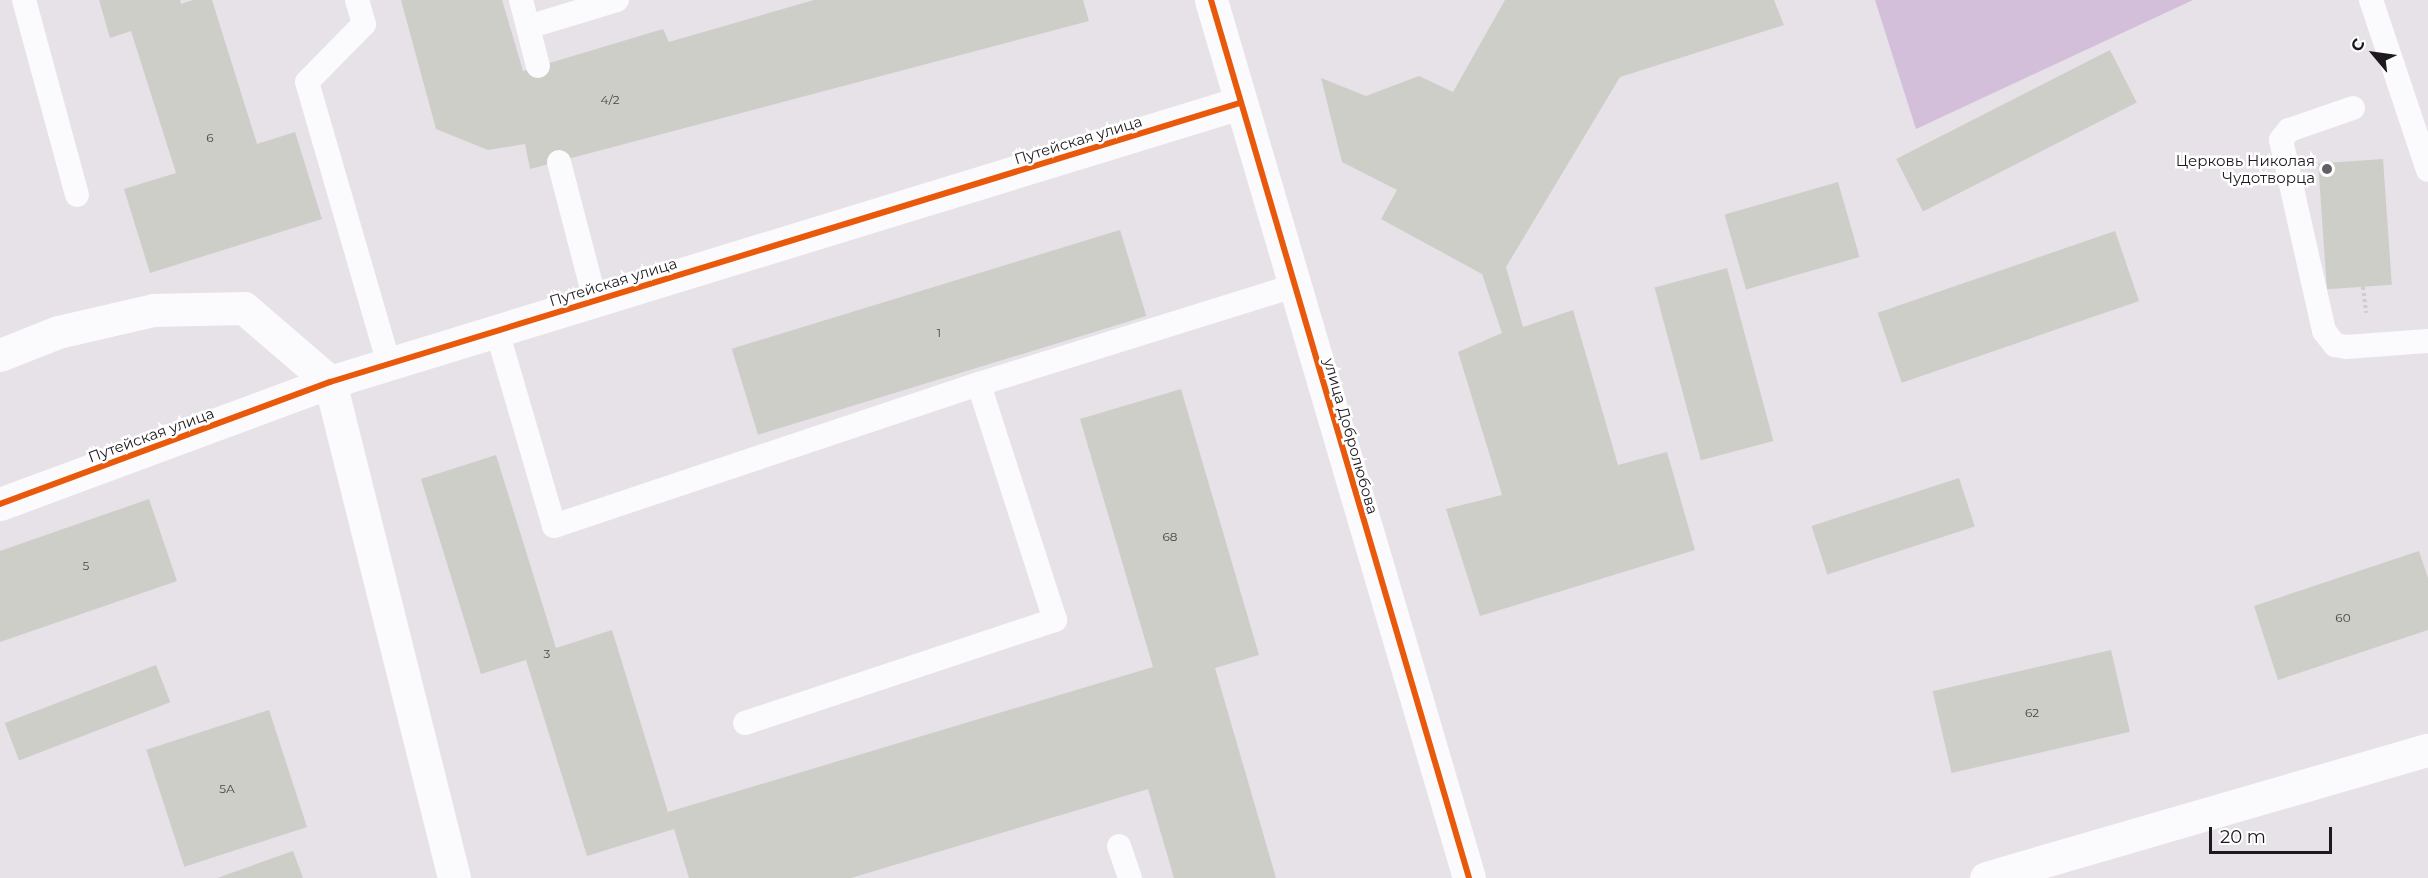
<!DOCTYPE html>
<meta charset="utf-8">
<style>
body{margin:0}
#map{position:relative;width:2428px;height:878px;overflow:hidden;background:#e7e1e8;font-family:Montserrat,sans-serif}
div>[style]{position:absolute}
.green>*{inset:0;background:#d3bfd9}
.building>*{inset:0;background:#cdcec8;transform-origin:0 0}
.path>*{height:4px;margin-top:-2px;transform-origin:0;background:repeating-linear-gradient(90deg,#ceccce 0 3px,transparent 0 6px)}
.service>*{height:24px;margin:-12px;padding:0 12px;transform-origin:12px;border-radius:12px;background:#fbfafc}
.minor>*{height:33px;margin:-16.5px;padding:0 16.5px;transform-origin:16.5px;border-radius:16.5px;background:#fbfafc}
.tertiary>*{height:33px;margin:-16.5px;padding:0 16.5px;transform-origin:16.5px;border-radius:16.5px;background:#fbfafc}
.secondary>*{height:33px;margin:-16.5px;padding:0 16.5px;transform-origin:16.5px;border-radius:16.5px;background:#fbfafc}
.cycleway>*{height:6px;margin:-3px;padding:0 3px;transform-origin:3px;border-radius:3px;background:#e8590c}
.dots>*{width:16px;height:16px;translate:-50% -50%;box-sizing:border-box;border:3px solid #fff;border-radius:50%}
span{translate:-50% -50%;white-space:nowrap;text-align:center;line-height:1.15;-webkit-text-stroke:5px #fff;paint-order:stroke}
.number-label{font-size:12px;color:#494648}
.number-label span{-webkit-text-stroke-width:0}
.street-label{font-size:15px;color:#1d191e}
.poi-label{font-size:15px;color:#1d191e}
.right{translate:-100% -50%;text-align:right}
.north{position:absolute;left:2344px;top:24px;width:60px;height:60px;-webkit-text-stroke:4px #fff;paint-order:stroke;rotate:299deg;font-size:16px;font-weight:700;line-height:24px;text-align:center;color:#1d191e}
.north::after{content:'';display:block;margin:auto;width:21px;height:27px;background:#1d191e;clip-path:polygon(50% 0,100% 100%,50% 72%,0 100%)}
.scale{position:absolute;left:2209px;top:827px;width:123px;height:27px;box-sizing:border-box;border:3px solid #1d191e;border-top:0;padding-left:8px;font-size:18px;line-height:21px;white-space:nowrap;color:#1d191e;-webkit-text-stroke:4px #fff;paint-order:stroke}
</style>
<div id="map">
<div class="green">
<i style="clip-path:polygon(1875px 0,2193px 0,1916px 129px)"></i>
</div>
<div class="building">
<i style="clip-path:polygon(99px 0,180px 0,181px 4px,193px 0,212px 0,257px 144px,295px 132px,322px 219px,150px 273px,124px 189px,176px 173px,131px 31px,110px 38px)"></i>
<i style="clip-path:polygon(401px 0,502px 0,523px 71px,663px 29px,669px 42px,814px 0,1083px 0,1089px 21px,530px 169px,525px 144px,488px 150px,436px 129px)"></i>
<i style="clip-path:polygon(1505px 0,1774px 0,1784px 25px,1620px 77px,1506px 267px,1523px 327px,1573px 310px,1618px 465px,1667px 452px,1695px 550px,1480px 616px,1446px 509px,1502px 495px,1458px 352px,1502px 333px,1482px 274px,1381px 219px,1397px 190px,1342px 162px,1321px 78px,1366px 96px,1419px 76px,1453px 92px)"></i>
<i style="left:2110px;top:50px;width:59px;height:240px;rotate:63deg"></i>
<i style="left:2383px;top:159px;width:126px;height:65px;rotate:86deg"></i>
<i style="left:1838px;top:182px;width:78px;height:118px;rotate:74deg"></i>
<i style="left:1120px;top:230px;width:90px;height:406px;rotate:73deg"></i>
<i style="left:2115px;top:231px;width:74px;height:251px;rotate:71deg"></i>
<i style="left:1727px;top:268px;width:179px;height:75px;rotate:75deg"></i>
<i style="clip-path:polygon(1181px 389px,1259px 655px,1215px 668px,1276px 878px,1174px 878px,1148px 789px,851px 878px,689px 878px,674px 829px,587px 856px,526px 660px,481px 674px,421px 479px,496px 455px,556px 648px,612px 630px,668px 812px,1153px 667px,1080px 419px)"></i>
<i style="left:1959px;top:478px;width:51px;height:155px;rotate:72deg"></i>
<i style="clip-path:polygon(149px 499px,177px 581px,0 642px,0 551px)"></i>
<i style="clip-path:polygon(2419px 551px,2428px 578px,2428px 630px,2278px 680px,2254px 606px)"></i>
<i style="left:2111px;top:650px;width:84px;height:183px;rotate:77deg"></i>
<i style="left:156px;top:665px;width:40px;height:162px;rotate:69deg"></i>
<i style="left:269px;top:710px;width:123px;height:129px;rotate:72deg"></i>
<i style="clip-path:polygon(293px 851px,303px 878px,217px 878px)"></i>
</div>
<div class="path">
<i style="left:2363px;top:287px;width:26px;rotate:83deg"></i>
</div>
<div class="service">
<i style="left:24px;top:0;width:202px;rotate:74.8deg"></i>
<i style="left:357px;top:0;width:25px;rotate:74deg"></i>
<i style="left:364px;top:24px;width:81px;rotate:134.5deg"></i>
<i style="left:307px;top:82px;width:294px;rotate:73.8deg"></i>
<i style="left:521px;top:0;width:68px;rotate:75.6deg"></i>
<i style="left:2371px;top:0;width:179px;rotate:71.5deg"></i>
<i style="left:528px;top:27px;width:93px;rotate:-16.9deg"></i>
<i style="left:2353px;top:108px;width:68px;rotate:161deg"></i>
<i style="left:2289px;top:130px;width:13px;rotate:129deg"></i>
<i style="left:2281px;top:140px;width:196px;rotate:77.3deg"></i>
<i style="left:2324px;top:331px;width:18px;rotate:52deg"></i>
<i style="left:2335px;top:345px;width:11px;rotate:10deg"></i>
<i style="left:2346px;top:347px;width:82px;rotate:-4.2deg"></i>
<i style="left:559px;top:162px;width:143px;rotate:75.4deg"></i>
<i style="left:497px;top:331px;width:203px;rotate:73.7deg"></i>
<i style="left:554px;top:526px;width:448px;rotate:-18.5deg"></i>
<i style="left:745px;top:723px;width:327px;rotate:-18.4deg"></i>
<i style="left:1055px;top:620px;width:248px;rotate:-107.9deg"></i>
<i style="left:979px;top:384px;width:330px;rotate:-17.3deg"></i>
<i style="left:1119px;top:846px;width:34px;rotate:71deg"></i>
</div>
<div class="minor">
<i style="left:0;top:355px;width:62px;rotate:-21.6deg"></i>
<i style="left:58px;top:332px;width:98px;rotate:-13deg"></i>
<i style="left:153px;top:310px;width:91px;rotate:-1.3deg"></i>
<i style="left:244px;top:308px;width:113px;rotate:40.7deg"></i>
<i style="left:330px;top:382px;width:511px;rotate:75.96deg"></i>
<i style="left:0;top:504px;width:352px;rotate:-20.3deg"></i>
<i style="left:330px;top:382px;width:952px;rotate:-17.05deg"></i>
</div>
<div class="tertiary">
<i style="left:1211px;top:0;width:915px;rotate:73.62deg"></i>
</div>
<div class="secondary">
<i style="left:1986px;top:878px;width:460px;rotate:-16.2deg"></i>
</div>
<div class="cycleway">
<i style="left:1211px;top:0;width:915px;rotate:73.62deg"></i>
<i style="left:0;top:504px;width:352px;rotate:-20.3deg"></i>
<i style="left:330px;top:382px;width:952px;rotate:-17.05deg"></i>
</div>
<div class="dots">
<i style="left:2327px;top:169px;background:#645f65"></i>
</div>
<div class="number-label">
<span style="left:610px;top:100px">4/2</span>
<span style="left:210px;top:138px">6</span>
<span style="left:939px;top:333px">1</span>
<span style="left:1170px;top:537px">68</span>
<span style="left:86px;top:566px">5</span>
<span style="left:2343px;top:618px">60</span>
<span style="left:547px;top:654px">3</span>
<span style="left:2032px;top:713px">62</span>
<span style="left:227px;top:789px">5А</span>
</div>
<div class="street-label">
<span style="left:1078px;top:140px;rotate:-17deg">Путейская улица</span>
<span style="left:613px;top:282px;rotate:-17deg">Путейская улица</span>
<span style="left:151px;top:435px;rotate:-20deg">Путейская улица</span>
<span style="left:1351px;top:436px;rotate:74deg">улица Добролюбова</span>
</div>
<div class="poi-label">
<span class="right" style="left:2315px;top:169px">Церковь Николая<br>Чудотворца</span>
</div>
<div class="north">С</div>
<div class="scale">20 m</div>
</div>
